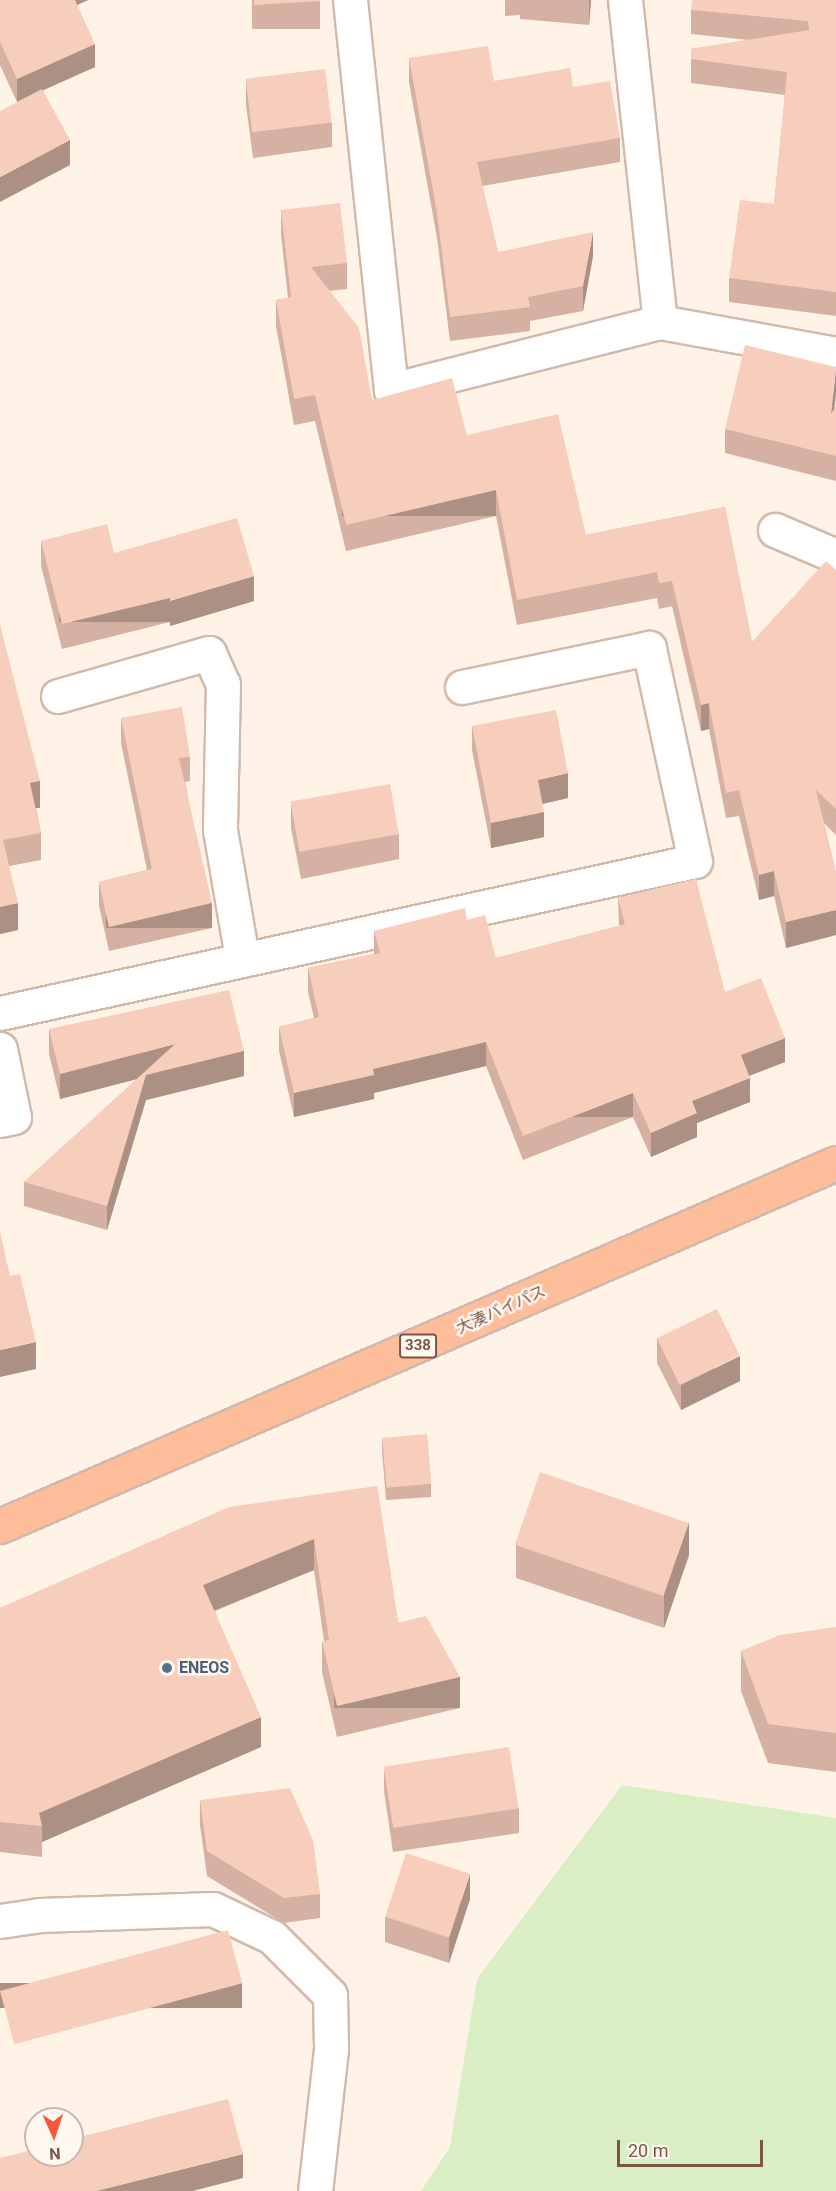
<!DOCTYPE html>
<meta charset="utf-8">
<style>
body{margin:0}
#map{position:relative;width:836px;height:2191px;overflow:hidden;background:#fff3e7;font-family:Roboto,"Noto Sans JP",sans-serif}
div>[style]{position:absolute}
.green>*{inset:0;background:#d9efc3}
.roads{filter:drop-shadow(2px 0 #d3b9ab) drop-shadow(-2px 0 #d3b9ab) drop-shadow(0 2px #d3b9ab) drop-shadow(0 -2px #d3b9ab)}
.minor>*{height:33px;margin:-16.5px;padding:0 16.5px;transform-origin:16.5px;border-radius:16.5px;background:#fff}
.trunk>*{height:33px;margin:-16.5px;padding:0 16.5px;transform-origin:16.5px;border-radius:16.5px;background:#ffbe9b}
.wall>*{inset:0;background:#d4b1a2;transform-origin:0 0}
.shaded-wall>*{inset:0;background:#ad9084;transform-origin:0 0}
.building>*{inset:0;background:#f7cebc;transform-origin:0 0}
.dots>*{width:16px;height:16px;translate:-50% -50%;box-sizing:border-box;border:3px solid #fff8f0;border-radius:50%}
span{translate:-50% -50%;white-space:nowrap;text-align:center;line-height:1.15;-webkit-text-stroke:5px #fff8f0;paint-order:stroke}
.shield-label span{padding:2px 4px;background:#fff8f0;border:2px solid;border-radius:4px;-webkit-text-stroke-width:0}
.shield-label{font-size:15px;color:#7c5648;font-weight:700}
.street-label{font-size:16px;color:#7c5648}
.service-label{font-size:16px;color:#4e5e75;font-weight:700}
.left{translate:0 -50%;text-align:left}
.north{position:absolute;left:24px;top:2107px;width:60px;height:60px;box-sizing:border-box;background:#fff8f0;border:2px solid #cbb7ad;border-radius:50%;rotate:177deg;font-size:16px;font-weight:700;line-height:24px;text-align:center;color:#7c5648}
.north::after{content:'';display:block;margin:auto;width:21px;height:27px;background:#f55840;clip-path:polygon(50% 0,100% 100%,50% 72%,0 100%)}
.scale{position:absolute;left:617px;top:2140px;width:146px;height:27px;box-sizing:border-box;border:3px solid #7c5648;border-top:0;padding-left:8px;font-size:18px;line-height:21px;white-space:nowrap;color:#7c5648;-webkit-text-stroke:4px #fff8f0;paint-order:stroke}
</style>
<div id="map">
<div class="green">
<i style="clip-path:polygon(622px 1785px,836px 1818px,836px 2191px,421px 2191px,450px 2147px,477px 1979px)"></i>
</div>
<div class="roads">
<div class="minor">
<i style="left:350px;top:0;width:392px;rotate:84deg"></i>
<i style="left:391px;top:390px;width:277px;rotate:-14.2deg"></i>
<i style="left:660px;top:322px;width:179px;rotate:10.3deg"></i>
<i style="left:625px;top:0;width:324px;rotate:83.8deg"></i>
<i style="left:775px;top:530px;width:66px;rotate:23.1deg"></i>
<i style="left:58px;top:696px;width:157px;rotate:-15.9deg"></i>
<i style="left:209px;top:653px;width:34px;rotate:66deg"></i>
<i style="left:223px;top:684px;width:146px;rotate:91.2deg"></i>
<i style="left:220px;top:830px;width:130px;rotate:80.2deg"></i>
<i style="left:0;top:1013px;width:711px;rotate:-12.34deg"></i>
<i style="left:695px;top:861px;width:218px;rotate:-102.2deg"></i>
<i style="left:649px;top:648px;width:191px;rotate:168.2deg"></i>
<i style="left:0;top:1049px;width:69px;rotate:78.4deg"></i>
<i style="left:14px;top:1117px;width:14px;rotate:168deg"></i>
<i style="left:0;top:1921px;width:40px;rotate:-8.5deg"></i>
<i style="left:40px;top:1915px;width:173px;rotate:-2deg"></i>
<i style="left:213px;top:1909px;width:65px;rotate:25.4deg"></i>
<i style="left:272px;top:1937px;width:82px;rotate:45deg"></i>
<i style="left:330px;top:1995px;width:54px;rotate:88.9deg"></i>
<i style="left:331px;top:2049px;width:143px;rotate:96.4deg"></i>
</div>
<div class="trunk">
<i style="left:0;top:1526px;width:911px;rotate:-23.47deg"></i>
</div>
</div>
<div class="wall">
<i style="clip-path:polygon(0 0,88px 0,77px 5px,95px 67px,43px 90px,70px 165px,17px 102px,0 65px)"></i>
<i style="left:252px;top:0;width:68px;height:29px"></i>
<i style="clip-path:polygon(505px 0,591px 0,589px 25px,520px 19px,520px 15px,505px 16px)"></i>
<i style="clip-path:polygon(836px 0,836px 316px,729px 302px,729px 278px,774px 204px,785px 95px,691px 83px,691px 49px,749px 40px,691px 34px,691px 10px)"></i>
<i style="clip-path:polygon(409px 58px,494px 81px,573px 87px,620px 138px,620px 162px,482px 186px,498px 252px,593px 256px,583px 311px,530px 321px,530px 331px,450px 341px,437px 238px,409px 82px)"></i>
<i style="clip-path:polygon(246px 81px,332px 123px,332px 147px,253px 158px,246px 105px)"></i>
<i style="clip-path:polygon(281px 210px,347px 263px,347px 289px,329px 291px,372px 400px,467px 435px,586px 535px,725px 507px,752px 642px,836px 570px,836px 835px,824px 823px,836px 873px,836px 935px,786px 948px,774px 896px,759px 900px,739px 816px,726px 818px,709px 729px,701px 731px,672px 606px,659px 609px,657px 598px,517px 625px,496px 516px,346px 551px,315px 421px,294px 425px,276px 326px,276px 300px,288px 298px,281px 235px)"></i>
<i style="clip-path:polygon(836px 393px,834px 409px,836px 406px,836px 481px,725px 453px,725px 429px)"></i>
<i style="clip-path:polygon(41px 541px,114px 553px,254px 601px,170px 626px,170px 622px,62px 649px,41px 566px)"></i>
<i style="clip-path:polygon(0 625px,40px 808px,36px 808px,41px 833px,41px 860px,9px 866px,18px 930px,0 934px)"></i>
<i style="clip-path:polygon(121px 718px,190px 757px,190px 781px,185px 782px,212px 928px,109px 951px,99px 906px,99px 882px,147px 870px,121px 743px)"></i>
<i style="clip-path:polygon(472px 726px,568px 798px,542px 804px,544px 837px,491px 848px,472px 750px)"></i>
<i style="clip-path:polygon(291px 803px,399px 834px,399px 859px,301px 879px,291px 828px)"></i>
<i style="clip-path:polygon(618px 898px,725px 992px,785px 1062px,749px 1076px,750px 1102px,697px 1123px,697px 1137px,651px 1157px,633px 1117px,523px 1160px,486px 1066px,374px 1093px,374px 1099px,294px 1117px,279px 1051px,279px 1027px,314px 1018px,308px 992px,308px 968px,374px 954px,374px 931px,467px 920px,496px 958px,619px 926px)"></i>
<i style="clip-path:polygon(49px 1029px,244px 1076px,146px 1100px,107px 1230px,24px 1206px,24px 1182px,137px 1079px,60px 1099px,49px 1054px)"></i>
<i style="clip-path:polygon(657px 1339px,740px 1381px,681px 1410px,657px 1363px)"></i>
<i style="clip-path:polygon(382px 1438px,431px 1484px,431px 1497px,386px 1500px,382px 1451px)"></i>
<i style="clip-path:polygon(377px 1486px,398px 1623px,460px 1708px,337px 1737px,322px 1672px,322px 1641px,324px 1641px,314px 1570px,215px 1611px,261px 1747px,42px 1842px,42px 1857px,0 1852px,0 1608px)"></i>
<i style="clip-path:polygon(516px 1545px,689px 1555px,664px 1628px,516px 1578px)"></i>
<i style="clip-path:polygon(836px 1627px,836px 1772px,768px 1763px,741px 1691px,741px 1651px)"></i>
<i style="clip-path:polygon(384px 1767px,519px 1808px,519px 1833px,393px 1852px,384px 1791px)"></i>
<i style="clip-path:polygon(200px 1800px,320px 1894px,320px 1918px,284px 1923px,207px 1876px,200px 1825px)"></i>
<i style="clip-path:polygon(470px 1899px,449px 1963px,385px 1942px,385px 1917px)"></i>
</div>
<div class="shaded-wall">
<i style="clip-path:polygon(68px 0,88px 0,68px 9px)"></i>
<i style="clip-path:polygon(589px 0,591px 0,589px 25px)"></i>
<i style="clip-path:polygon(95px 44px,95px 67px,17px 102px,17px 79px)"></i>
<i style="clip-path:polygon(70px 140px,70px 165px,0 202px,0 177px)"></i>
<i style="clip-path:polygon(593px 232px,593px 256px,583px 311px,583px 286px)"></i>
<i style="clip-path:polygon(836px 369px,836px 393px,831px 439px,831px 414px)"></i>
<i style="left:496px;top:490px;width:26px;height:154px;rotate:90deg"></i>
<i style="clip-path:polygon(254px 576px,254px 601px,170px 626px,170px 601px)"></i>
<i style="left:170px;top:598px;width:24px;height:111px;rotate:90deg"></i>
<i style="clip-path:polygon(709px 703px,709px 729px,701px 731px,701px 705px)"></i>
<i style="clip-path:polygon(568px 773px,568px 798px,538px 805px,538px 780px)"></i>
<i style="left:40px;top:781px;width:27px;height:10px;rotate:90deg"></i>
<i style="clip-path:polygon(544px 812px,544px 837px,491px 848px,491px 823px)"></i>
<i style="clip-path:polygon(774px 871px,774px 896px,759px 900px,759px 875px)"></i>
<i style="clip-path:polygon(18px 903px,18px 930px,0 934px,0 907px)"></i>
<i style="left:212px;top:903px;width:25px;height:106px;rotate:90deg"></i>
<i style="clip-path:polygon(836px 910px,836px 935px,786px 948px,786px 922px)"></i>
<i style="clip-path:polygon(785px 1038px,785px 1062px,741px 1079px,741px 1055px)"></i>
<i style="clip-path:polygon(486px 1042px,486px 1066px,374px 1093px,374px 1099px,294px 1117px,294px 1093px,373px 1069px)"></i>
<i style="clip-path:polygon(175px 1044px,244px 1051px,244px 1076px,146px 1100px,107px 1230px,107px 1206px,145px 1077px,60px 1099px,60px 1074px)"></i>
<i style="clip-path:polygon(750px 1078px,750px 1102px,697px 1123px,697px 1137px,651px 1157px,651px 1133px,692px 1101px)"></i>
<i style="left:633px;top:1093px;width:24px;height:118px;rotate:90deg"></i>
<i style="clip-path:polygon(36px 1342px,36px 1369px,0 1377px,0 1350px)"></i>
<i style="clip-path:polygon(740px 1356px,740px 1381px,681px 1410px,681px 1385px)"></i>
<i style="clip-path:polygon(689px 1522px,689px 1555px,664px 1628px,664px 1594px)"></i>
<i style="clip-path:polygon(314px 1539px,314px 1570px,203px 1615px,203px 1585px)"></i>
<i style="left:460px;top:1677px;width:31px;height:126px;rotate:90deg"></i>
<i style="clip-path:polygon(261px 1717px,261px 1747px,42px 1842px,42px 1826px,39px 1813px)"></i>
<i style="clip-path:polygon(470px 1874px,470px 1899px,449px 1963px,449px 1938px)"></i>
<i style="left:242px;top:1983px;width:25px;height:250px;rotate:90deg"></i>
<i style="clip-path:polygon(243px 2154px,243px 2178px,193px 2191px,96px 2191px)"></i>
</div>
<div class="building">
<i style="clip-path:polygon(0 0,75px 0,95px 44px,17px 79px,0 42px)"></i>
<i style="clip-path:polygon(254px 0,320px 0,320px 1px,254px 5px)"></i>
<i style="clip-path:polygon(692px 0,836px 0,836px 292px,729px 278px,740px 200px,774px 204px,787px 72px,691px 59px,691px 49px,809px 30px,808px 21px,691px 10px)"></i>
<i style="clip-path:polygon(488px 46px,494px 81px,570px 68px,573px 87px,610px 81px,620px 138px,477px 162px,498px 252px,593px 232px,583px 286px,528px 297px,530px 307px,450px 317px,437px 213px,409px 58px)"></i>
<i style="left:325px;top:69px;width:54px;height:80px;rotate:83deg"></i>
<i style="clip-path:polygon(42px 89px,70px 140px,0 177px,0 111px)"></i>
<i style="clip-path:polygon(340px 203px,347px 263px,311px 267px,359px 328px,372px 400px,452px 378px,467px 435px,558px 414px,586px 535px,725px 507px,752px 642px,826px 561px,836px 570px,836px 809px,816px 790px,836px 873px,836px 910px,786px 922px,774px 871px,759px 875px,739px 790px,726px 793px,709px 703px,701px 705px,672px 581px,659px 583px,657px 572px,517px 600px,496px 490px,346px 525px,315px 395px,294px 399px,276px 300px,291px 297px,281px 210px)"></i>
<i style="clip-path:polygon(745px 345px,836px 367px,831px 414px,836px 406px,836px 456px,725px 429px)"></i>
<i style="clip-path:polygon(237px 518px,254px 576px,170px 601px,170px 598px,62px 624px,41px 541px,107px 524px,114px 553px)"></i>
<i style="clip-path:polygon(0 625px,40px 781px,30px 783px,41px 833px,3px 840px,18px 903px,0 907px)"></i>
<i style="clip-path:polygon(182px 707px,190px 757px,179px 758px,212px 903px,109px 927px,99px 882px,152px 869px,121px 718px)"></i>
<i style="clip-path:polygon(556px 710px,568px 773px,538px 780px,544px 812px,491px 823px,472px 726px)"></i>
<i style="left:390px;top:784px;width:51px;height:101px;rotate:80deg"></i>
<i style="clip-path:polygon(696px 879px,725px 992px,761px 978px,785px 1038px,741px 1055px,750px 1078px,692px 1101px,697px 1113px,651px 1133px,633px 1093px,523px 1136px,486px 1042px,373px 1069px,374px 1075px,294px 1093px,279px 1027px,319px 1017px,308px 968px,380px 953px,374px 931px,465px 908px,467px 920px,485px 915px,496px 958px,625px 924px,618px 898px)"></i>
<i style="clip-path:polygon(229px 990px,244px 1051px,146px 1075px,107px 1206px,24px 1182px,175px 1044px,60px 1074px,49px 1029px)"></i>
<i style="clip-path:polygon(0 1232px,10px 1276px,20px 1274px,36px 1342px,0 1350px)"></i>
<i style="left:717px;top:1309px;width:52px;height:67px;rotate:64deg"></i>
<i style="left:427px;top:1434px;width:50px;height:45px;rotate:85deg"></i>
<i style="left:540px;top:1472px;width:157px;height:77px;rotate:19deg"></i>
<i style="clip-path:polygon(377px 1486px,398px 1623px,426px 1616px,460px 1677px,337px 1706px,322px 1641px,329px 1640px,314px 1539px,203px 1585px,261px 1717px,39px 1813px,42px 1826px,0 1822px,0 1745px,1px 1745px,0 1743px,0 1608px,229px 1507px)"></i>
<i style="clip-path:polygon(836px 1627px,836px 1733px,768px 1724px,741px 1651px,780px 1635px)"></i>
<i style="left:509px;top:1747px;width:62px;height:127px;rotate:81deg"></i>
<i style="clip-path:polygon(290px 1788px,313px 1840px,320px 1894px,284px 1898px,207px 1851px,200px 1800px)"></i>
<i style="left:406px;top:1853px;width:67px;height:67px;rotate:18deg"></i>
<i style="left:228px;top:1930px;width:55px;height:236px;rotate:75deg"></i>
<i style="clip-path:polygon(228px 2099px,243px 2154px,96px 2191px,0 2191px,0 2158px,36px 2149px,36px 2155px,72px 2155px,72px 2139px)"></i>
</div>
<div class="dots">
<i style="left:167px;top:1668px;background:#5c6f8a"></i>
</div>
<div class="shield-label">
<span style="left:418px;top:1346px">338</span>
</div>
<div class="street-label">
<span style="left:501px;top:1310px;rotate:-24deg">大湊バイパス</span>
</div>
<div class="service-label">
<span class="left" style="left:179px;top:1668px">ENEOS</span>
</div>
<div class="north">N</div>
<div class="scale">20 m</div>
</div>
